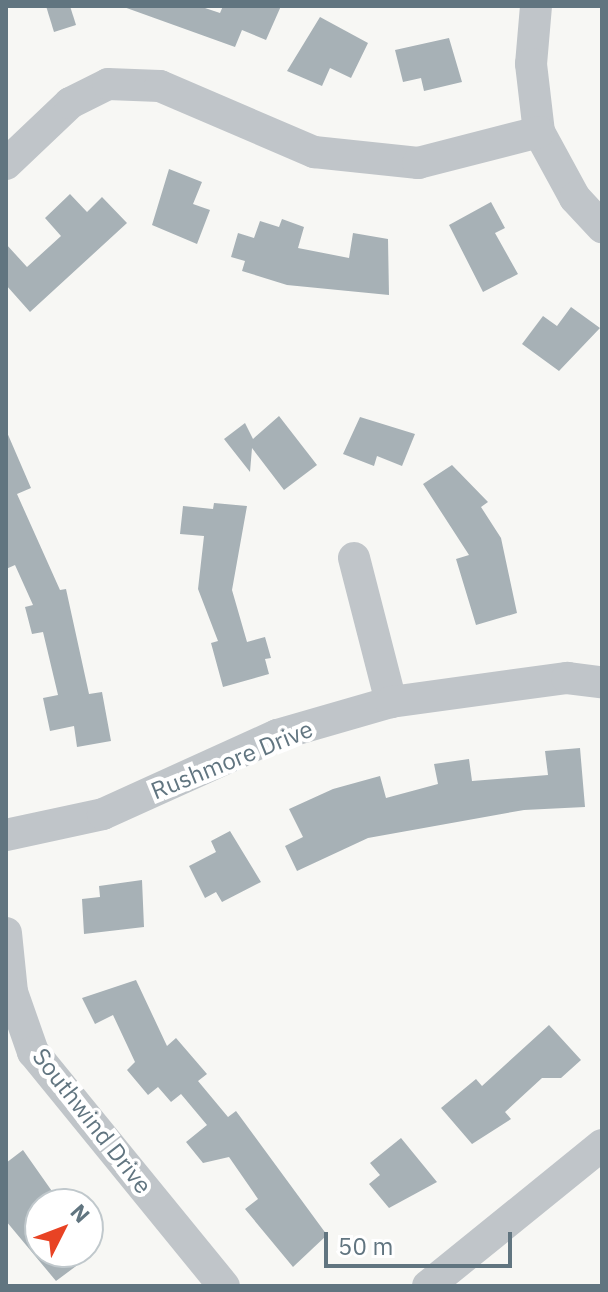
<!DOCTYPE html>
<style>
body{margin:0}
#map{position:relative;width:608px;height:1292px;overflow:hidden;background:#f7f7f4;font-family:"IBM Plex Sans",sans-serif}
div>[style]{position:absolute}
.building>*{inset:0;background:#a7b1b6}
.minor>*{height:32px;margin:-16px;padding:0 16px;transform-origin:16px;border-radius:16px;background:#c0c5c9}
span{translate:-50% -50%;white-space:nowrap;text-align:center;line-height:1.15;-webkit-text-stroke:8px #fff;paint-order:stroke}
.street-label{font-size:24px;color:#617580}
.frame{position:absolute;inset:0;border:8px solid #617580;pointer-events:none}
.north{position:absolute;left:24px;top:1188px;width:80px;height:80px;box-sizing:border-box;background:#fff;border:2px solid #c0c8cc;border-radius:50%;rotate:48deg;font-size:22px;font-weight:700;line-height:32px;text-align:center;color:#617580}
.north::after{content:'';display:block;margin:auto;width:28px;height:36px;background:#e84324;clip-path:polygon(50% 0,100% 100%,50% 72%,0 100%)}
.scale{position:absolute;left:324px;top:1232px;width:188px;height:36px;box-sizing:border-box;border:4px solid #617580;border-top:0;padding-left:10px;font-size:24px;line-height:28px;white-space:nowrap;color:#617580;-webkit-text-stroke:6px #fff;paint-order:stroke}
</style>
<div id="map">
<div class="building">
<i style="clip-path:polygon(46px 6px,70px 6px,76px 25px,54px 32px)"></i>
<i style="clip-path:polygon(121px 6px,199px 6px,220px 13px,223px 6px,281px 6px,266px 40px,242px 30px,235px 47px)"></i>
<i style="clip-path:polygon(320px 17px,368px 43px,351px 78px,330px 68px,322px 86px,287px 71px)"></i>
<i style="clip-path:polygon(449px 38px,462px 82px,424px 91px,421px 78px,403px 82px,395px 50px)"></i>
<i style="clip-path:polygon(169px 169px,202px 182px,193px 204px,210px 210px,197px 244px,152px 225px)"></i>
<i style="clip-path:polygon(70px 194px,87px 212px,102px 197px,127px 223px,30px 312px,6px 285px,6px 244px,27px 267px,61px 236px,45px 218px)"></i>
<i style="clip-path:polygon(491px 202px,505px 228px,495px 233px,518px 274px,483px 292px,449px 225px)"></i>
<i style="clip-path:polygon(282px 219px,304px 227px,298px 248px,349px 258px,353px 233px,388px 239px,389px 295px,287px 285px,242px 271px,245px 261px,231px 257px,238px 233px,254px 238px,260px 221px,279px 227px)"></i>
<i style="clip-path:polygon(571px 307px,600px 328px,559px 371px,522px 344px,543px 316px,557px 326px)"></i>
<i style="clip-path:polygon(279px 416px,317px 465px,284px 490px,252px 448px,250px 472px,224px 439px,245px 423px,253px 439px)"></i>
<i style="clip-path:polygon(360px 417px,415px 434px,402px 466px,377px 456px,374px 466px,343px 454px)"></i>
<i style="clip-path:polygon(6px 430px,31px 488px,17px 494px,60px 590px,66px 589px,89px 694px,102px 692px,111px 741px,77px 747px,74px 726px,50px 731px,43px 698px,58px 695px,43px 632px,32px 634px,25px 607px,33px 605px,15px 565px,6px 569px)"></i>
<i style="clip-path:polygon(452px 465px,488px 502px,481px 507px,501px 538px,517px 613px,476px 625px,456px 559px,469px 555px,423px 484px)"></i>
<i style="clip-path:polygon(214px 503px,247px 506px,232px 590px,247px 642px,265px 637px,271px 658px,265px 659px,269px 674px,223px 687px,211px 643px,218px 641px,198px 589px,204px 536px,180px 534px,183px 506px,213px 509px)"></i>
<i style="clip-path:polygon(580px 748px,585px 807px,524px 810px,368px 838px,297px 871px,285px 846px,303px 837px,289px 809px,333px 789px,380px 776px,386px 798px,438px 784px,434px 764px,469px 759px,472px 781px,548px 775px,545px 751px)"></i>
<i style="clip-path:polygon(230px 831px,261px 882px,222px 902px,216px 892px,205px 898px,189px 866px,216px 852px,211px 841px)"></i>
<i style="clip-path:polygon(142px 880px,144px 927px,84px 934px,82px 899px,100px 897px,99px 886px)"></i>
<i style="clip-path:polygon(136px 980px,167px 1046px,176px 1038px,207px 1074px,198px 1081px,228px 1117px,236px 1111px,327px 1235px,293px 1267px,245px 1209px,258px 1199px,229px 1157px,203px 1163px,186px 1142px,207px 1125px,181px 1094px,171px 1102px,158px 1087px,148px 1095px,127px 1070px,135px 1062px,113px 1015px,95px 1024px,82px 998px)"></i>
<i style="clip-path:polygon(549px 1025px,581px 1060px,561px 1078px,542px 1078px,505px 1112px,511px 1119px,472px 1144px,441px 1108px,476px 1079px,482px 1086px)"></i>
<i style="clip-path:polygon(401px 1138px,437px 1182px,389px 1208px,369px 1184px,380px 1175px,370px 1163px)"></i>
<i style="clip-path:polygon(23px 1150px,61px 1204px,40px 1204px,40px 1252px,95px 1252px,56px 1281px,6px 1221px,6px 1163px)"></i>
</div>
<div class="minor">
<i style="left:536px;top:6px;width:58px;rotate:94.9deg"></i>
<i style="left:531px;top:64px;width:68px;rotate:83.3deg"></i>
<i style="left:539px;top:132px;width:75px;rotate:61.4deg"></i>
<i style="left:575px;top:198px;width:40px;rotate:47deg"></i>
<i style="left:6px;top:164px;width:88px;rotate:-43.6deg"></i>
<i style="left:70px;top:103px;width:42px;rotate:-26.6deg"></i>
<i style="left:108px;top:84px;width:52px;rotate:2.2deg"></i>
<i style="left:160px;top:86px;width:168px;rotate:23.2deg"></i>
<i style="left:314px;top:152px;width:105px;rotate:6deg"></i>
<i style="left:418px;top:163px;width:125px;rotate:-14.4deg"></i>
<i style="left:354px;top:558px;width:149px;rotate:75.6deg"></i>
<i style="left:6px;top:835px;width:99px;rotate:-12.2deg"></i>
<i style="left:103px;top:814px;width:191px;rotate:-24.4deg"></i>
<i style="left:277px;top:735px;width:119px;rotate:-16.1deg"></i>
<i style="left:391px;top:702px;width:178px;rotate:-7.8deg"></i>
<i style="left:567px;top:678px;width:35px;rotate:7deg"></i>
<i style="left:6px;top:933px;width:59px;rotate:84.2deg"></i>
<i style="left:12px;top:992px;width:64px;rotate:70.7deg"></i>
<i style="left:33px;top:1052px;width:302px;rotate:50.8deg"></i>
<i style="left:428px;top:1286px;width:224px;rotate:-39deg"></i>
</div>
<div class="street-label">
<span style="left:232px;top:760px;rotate:-22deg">Rushmore Drive</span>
<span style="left:92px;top:1121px;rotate:52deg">Southwind Drive</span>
</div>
<div class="frame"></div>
<div class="north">N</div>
<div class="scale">50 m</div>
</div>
